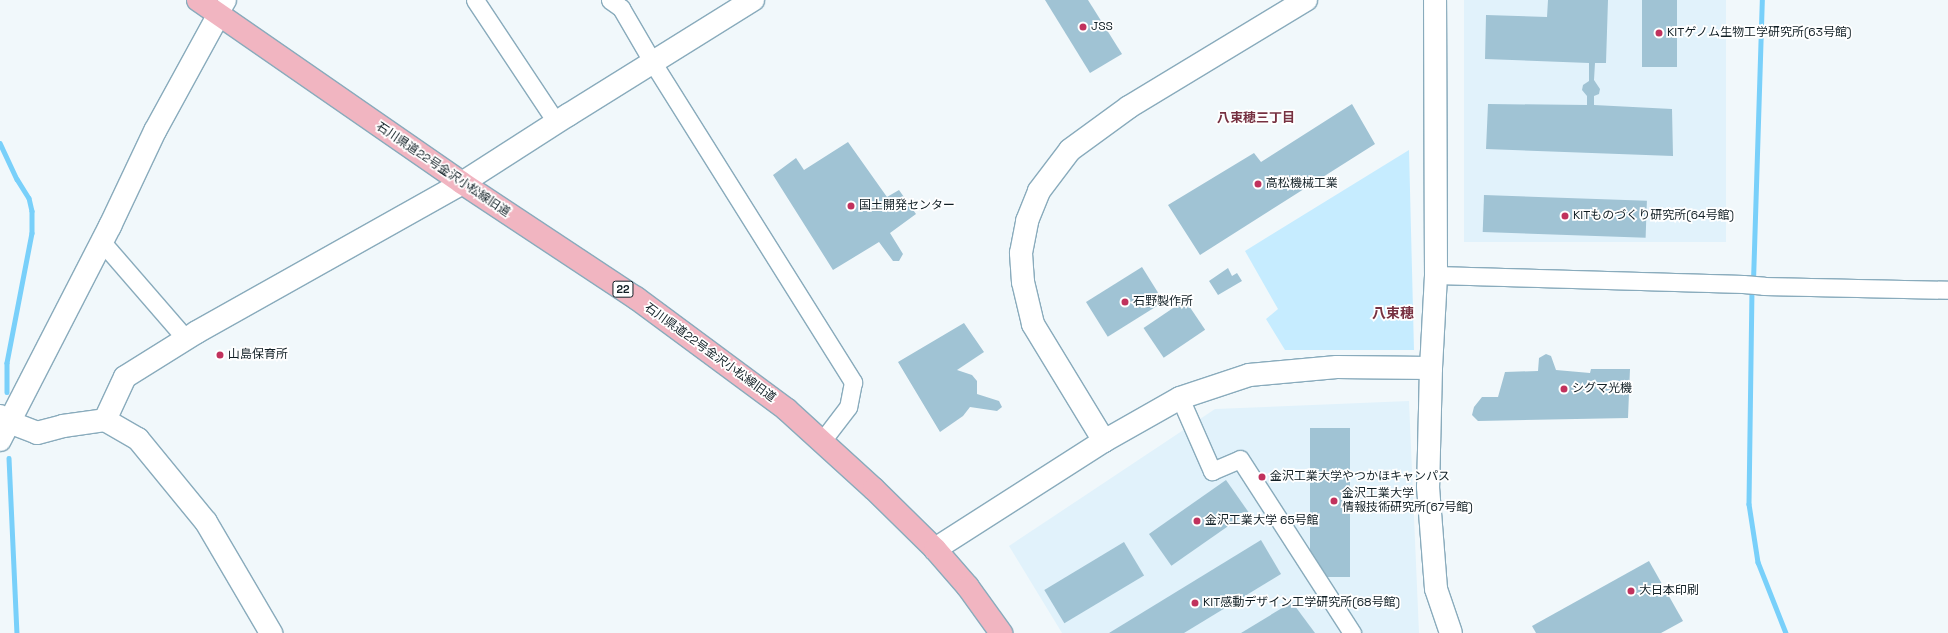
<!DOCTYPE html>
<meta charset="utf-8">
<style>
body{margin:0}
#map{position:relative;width:1948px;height:633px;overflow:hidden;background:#f1f8fb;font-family:"Space Grotesk","Noto Sans JP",sans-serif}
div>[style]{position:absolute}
.built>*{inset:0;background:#e1f2fb;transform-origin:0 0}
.green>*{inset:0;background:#c6ecff}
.stream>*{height:4.5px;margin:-2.25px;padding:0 2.25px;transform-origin:2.25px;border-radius:2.25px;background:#79d0fa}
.building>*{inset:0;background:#a0c3d4;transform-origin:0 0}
.roads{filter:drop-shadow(1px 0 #89abbc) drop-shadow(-1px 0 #89abbc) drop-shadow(0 1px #89abbc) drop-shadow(0 -1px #89abbc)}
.street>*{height:17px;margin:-8.5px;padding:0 8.5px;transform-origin:8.5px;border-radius:8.5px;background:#fff}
.secondary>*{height:22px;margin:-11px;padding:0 11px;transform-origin:11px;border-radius:11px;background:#fff}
.primary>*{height:22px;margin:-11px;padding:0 11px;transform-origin:11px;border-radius:11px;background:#f1b5c1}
.dots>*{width:11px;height:11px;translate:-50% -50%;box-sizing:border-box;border:2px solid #fff;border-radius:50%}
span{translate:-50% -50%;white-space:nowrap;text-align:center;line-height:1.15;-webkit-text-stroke:3.5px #fff;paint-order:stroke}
.shield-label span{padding:1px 3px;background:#fff;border:1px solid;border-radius:3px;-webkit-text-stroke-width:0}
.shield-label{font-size:11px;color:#111f25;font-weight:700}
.poi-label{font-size:12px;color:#111f25}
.left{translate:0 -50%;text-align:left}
.street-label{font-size:12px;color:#111f25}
.neighbourhood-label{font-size:13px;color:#773141;font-weight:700}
.quarter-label{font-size:14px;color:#773141;font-weight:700}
</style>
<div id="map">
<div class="built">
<i style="left:1464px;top:0;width:262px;height:242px"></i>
<i style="clip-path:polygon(1409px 401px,1419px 633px,1062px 633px,1009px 546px,1215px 409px)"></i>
</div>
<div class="green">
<i style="clip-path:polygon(1409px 150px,1414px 350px,1285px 350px,1266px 319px,1278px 309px,1245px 251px)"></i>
</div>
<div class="stream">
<i style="left:0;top:143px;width:40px;rotate:65deg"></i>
<i style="left:17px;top:179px;width:22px;rotate:58deg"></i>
<i style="left:29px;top:198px;width:13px;rotate:77deg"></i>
<i style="left:32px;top:211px;width:22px;rotate:90deg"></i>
<i style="left:32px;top:233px;width:132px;rotate:100.9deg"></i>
<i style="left:7px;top:363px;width:29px;rotate:90deg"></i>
<i style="left:1753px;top:281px;width:281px;rotate:-88.2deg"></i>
<i style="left:1752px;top:289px;width:215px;rotate:90.8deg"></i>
<i style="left:1749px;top:504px;width:59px;rotate:81.2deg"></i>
<i style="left:1758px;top:562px;width:76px;rotate:68.5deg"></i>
<i style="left:9px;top:458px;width:175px;rotate:87.4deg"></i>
</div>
<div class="building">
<i style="clip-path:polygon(1045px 0,1088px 0,1122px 54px,1090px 73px)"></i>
<i style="clip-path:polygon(1548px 0,1608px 0,1606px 63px,1595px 63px,1594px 80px,1600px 89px,1599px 94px,1594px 96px,1594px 105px,1672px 109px,1673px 156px,1486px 149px,1488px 104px,1587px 105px,1587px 96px,1582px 90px,1583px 85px,1589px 81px,1589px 63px,1485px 59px,1486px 15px,1547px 17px)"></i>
<i style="left:1642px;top:0;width:35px;height:67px"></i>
<i style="clip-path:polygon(1352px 104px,1375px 144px,1200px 255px,1168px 205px,1254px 153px,1261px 162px)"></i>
<i style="clip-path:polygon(848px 142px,887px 197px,899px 190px,916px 214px,890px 233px,903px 254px,899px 261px,893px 261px,879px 242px,833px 270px,773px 175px,796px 158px,804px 170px)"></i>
<i style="left:1484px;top:195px;width:163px;height:37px;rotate:2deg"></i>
<i style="left:1142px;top:267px;width:41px;height:66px;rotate:58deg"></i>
<i style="clip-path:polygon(1228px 268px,1232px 276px,1237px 273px,1242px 281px,1218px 295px,1209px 281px)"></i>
<i style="left:1185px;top:300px;width:36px;height:50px;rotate:56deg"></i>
<i style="clip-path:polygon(964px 323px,984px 352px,957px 370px,972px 375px,977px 381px,977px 394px,999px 401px,1002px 407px,997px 411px,970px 407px,963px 416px,940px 432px,898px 362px)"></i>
<i style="clip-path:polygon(1546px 354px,1551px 356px,1556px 370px,1590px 373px,1591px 369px,1630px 369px,1628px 418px,1478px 421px,1472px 415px,1474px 407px,1482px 397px,1498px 397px,1505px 372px,1538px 371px,1539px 358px)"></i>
<i style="left:1310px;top:428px;width:40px;height:149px"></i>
<i style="left:1226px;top:480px;width:39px;height:94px;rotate:55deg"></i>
<i style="clip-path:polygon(1261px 540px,1281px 574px,1184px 633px,1109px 633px)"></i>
<i style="left:1124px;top:542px;width:39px;height:93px;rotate:59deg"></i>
<i style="clip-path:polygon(1649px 561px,1683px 621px,1661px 633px,1536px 633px,1532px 626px)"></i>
<i style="clip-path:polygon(1292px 602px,1315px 633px,1241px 633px)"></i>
</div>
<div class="roads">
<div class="street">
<i style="left:475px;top:0;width:146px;rotate:56.4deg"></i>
<i style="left:610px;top:0;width:14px;rotate:36deg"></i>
<i style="left:621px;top:8px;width:64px;rotate:59.8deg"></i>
<i style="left:653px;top:63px;width:377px;rotate:57.9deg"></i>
<i style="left:853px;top:382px;width:25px;rotate:101deg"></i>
<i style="left:848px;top:407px;width:43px;rotate:127.4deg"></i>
<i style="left:219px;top:14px;width:16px;rotate:-60deg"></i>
<i style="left:102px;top:242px;width:128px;rotate:49.1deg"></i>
<i style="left:1436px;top:275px;width:307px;rotate:1.7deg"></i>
<i style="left:1743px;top:284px;width:21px;rotate:5deg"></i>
<i style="left:1764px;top:286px;width:184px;rotate:1.2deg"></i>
<i style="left:1180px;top:398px;width:80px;rotate:66.3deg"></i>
<i style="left:1212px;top:471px;width:30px;rotate:-23deg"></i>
<i style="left:1240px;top:459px;width:207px;rotate:57.2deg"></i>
</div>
<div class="secondary">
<i style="left:1431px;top:368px;width:93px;rotate:-86.9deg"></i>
<i style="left:1436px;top:275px;width:275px;rotate:-90.2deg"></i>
<i style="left:0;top:416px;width:11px;rotate:34deg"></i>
<i style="left:9px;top:422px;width:30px;rotate:21deg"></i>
<i style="left:37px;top:433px;width:27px;rotate:-15deg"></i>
<i style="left:63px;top:426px;width:42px;rotate:-8.1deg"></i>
<i style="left:105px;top:420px;width:38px;rotate:30deg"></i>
<i style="left:138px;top:439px;width:107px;rotate:50.7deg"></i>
<i style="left:206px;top:522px;width:129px;rotate:59.6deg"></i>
<i style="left:105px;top:420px;width:47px;rotate:-65.1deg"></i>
<i style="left:125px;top:377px;width:85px;rotate:-32deg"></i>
<i style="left:197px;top:332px;width:304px;rotate:-29.3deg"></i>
<i style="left:462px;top:183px;width:126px;rotate:-32.7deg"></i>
<i style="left:568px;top:115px;width:218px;rotate:-31.9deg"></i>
<i style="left:0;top:440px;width:241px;rotate:-62.8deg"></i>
<i style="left:110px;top:226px;width:105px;rotate:-64.7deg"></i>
<i style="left:155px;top:131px;width:133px;rotate:-61.3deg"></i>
<i style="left:1104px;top:441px;width:137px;rotate:-121.3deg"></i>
<i style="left:1033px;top:324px;width:43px;rotate:-103.4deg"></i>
<i style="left:1023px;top:282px;width:29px;rotate:-94deg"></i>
<i style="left:1021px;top:253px;width:33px;rotate:-79deg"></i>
<i style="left:1027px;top:221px;width:32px;rotate:-68deg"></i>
<i style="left:1039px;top:191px;width:51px;rotate:-52.9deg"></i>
<i style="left:1070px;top:150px;width:73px;rotate:-36.1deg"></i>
<i style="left:1129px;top:107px;width:207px;rotate:-31.2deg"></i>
<i style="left:935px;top:549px;width:201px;rotate:-32.6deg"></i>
<i style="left:1104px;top:441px;width:87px;rotate:-29.5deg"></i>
<i style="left:1180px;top:398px;width:73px;rotate:-18.4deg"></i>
<i style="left:1249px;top:375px;width:88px;rotate:-5.2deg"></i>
<i style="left:1337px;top:367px;width:94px;rotate:0.6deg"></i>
<i style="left:1431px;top:368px;width:119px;rotate:91.4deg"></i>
<i style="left:1428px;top:487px;width:102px;rotate:85.5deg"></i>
<i style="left:1436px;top:589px;width:46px;rotate:71.2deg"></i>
</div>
<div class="primary">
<i style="left:198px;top:0;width:321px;rotate:34.7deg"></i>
<i style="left:462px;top:183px;width:209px;rotate:33.5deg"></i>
<i style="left:636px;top:298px;width:187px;rotate:36.5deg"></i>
<i style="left:786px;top:409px;width:119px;rotate:42.3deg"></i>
<i style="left:874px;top:489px;width:86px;rotate:44.5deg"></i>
<i style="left:935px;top:549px;width:50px;rotate:49deg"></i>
<i style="left:968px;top:587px;width:57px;rotate:54.3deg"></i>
</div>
</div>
<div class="dots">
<i style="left:1083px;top:27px;background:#c1325d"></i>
<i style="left:1659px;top:33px;background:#c1325d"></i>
<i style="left:1258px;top:184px;background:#c1325d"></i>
<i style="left:851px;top:206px;background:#c1325d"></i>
<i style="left:1565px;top:216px;background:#c1325d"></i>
<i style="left:1125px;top:302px;background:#c1325d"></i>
<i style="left:220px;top:355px;background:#c1325d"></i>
<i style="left:1564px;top:389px;background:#c1325d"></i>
<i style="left:1262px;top:477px;background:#c1325d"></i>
<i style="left:1334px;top:501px;background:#c1325d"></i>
<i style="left:1197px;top:521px;background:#c1325d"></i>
<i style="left:1631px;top:591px;background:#c1325d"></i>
<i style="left:1195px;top:603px;background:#c1325d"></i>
</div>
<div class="shield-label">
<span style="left:623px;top:289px">22</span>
</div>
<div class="poi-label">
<span class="left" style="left:1091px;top:27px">JSS</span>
<span class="left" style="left:1667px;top:33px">KITゲノム生物工学研究所(63号館)</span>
<span class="left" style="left:1266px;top:184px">高松機械工業</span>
<span class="left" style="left:859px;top:206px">国土開発センター</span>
<span class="left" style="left:1573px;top:216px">KITものづくり研究所(64号館)</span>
<span class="left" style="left:1133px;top:302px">石野製作所</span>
<span class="left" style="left:228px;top:355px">山島保育所</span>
<span class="left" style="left:1572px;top:389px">シグマ光機</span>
<span class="left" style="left:1270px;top:477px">金沢工業大学やつかほキャンパス</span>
<span class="left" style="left:1342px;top:501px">金沢工業大学<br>情報技術研究所(67号館)</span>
<span class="left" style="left:1205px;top:521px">金沢工業大学 65号館</span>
<span class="left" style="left:1639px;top:591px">大日本印刷</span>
<span class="left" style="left:1203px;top:603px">KIT感動デザイン工学研究所(68号館)</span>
</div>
<div class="street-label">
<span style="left:443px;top:170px;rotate:34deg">石川県道22号金沢小松線旧道</span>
<span style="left:710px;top:353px;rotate:36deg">石川県道22号金沢小松線旧道</span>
</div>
<div class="neighbourhood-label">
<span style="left:1256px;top:118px">八束穂三丁目</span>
</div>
<div class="quarter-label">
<span style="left:1393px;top:313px">八束穂</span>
</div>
</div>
